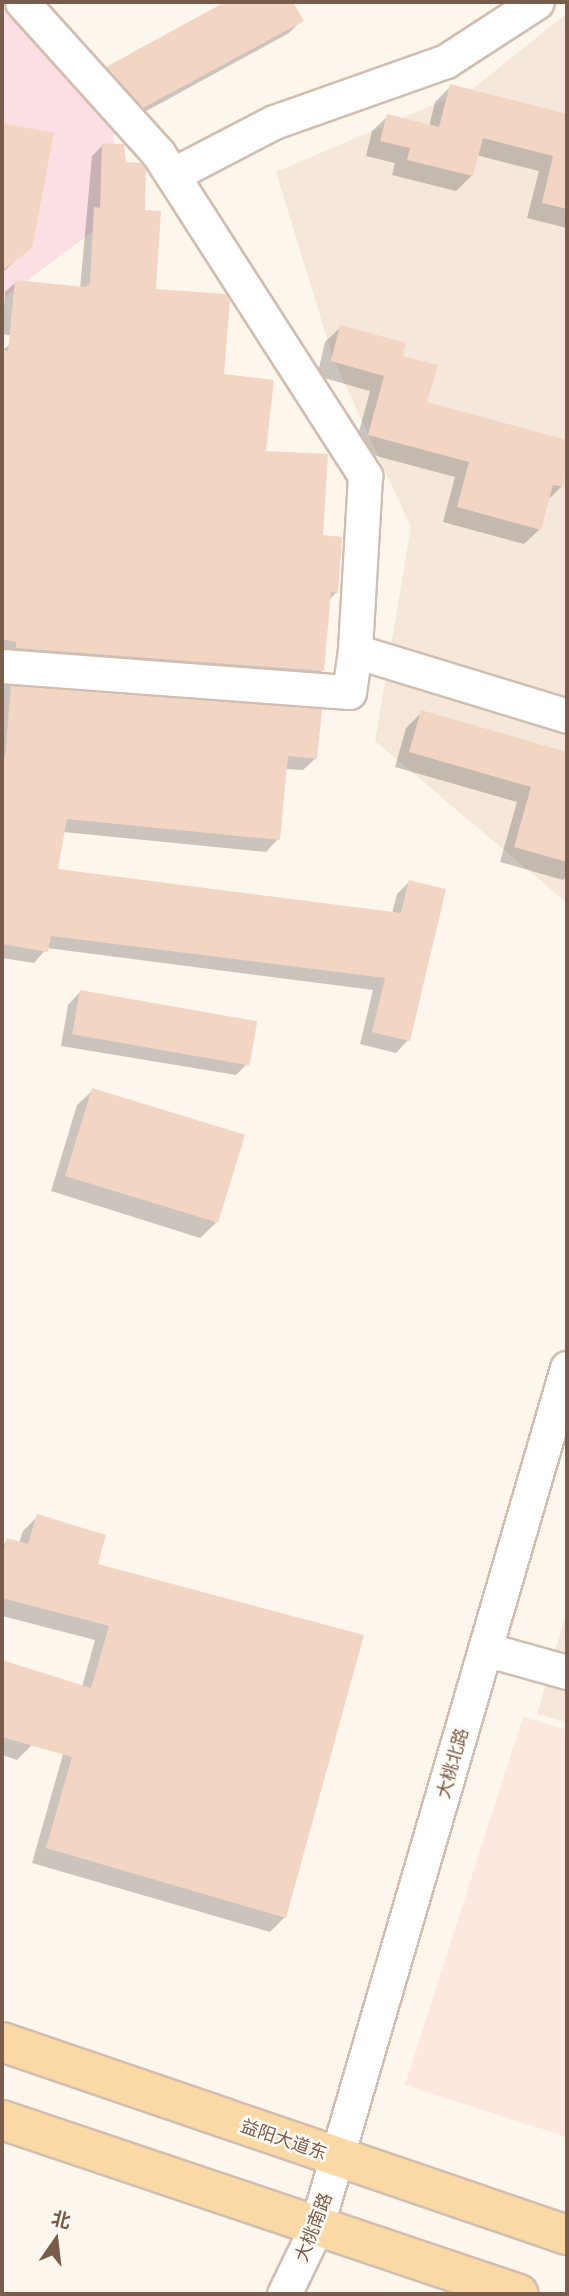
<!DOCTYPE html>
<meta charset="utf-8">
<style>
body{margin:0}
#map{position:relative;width:569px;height:2296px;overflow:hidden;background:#fdf6ec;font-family:Commissioner,"Noto Sans SC",sans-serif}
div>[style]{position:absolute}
.residential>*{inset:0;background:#f5e8da}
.commercial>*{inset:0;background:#fde8e0}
.medical>*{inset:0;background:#fbdfe3}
.shadow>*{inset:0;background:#0003}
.building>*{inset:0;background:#f3d5c3;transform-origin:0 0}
.roads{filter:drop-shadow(2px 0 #d1beb0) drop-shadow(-2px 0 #d1beb0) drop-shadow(0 2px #d1beb0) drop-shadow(0 -2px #d1beb0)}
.minor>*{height:33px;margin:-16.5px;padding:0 16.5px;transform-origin:16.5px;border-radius:16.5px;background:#fff}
.major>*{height:38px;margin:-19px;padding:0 19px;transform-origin:19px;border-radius:19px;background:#fbd9a5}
span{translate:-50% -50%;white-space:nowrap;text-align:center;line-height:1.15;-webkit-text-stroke:5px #fffaf3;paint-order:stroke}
.street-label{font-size:18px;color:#7a5c4d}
.frame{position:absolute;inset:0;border:4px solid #7a5c4d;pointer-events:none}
.north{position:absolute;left:21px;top:2205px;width:70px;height:70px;-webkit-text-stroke:5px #fffaf3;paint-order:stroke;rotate:14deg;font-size:19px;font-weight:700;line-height:28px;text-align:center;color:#7a5c4d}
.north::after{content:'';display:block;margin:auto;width:24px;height:32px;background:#7a5c4d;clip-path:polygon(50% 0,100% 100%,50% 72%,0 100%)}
</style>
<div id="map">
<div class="residential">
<i style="clip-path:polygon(567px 13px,567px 903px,375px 741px,411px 527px,333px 358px,276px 172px,475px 87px)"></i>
<i style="clip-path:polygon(567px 1610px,567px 1722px,537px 1714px)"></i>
</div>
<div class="commercial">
<i style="clip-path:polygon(523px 1717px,567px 1730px,567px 2137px,405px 2085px)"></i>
</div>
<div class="medical">
<i style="clip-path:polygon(2px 2px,114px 124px,110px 219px,2px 299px)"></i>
</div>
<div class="shadow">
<i style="clip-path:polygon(229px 2px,291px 2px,301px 21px,289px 33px,130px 120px,95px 80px,107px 68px)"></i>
<i style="clip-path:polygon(451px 86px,567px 116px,567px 228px,527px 218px,539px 171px,476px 155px,471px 176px,456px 191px,392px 175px,395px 163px,366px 156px,372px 131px,388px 116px,429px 127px,435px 102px)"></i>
<i style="clip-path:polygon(2px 125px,52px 134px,30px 247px,2px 273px)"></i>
<i style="clip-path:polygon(103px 145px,124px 164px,144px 212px,154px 290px,222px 376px,264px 452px,321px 537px,337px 592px,329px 600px,323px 670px,312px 681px,2px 652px,2px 351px,10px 344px,33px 339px,2px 334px,5px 292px,16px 282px,80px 289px,92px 156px)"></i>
<i style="clip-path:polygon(341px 327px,400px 357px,425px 404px,567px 442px,562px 486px,547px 501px,540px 529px,524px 544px,443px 522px,455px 477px,354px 450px,370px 391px,317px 376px,325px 342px)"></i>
<i style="clip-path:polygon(2px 684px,122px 700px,316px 758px,303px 770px,285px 769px,278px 839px,266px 852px,63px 832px,56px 870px,392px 913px,397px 894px,409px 882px,408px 1040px,396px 1053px,360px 1044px,373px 990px,47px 948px,34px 963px,2px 958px)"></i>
<i style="clip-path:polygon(422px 712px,567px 754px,567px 876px,563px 880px,500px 862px,517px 802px,395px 767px,406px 728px)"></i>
<i style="clip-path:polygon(80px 992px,248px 1063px,236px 1075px,61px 1046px,68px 1005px)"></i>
<i style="clip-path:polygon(93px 1090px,216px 1223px,200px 1238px,51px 1191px,77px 1105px)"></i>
<i style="clip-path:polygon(38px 1516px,95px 1565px,285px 1917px,270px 1932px,32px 1863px,70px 1730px,32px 1745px,17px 1760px,2px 1755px,2px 1661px,82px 1687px,95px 1640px,2px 1616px,2px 1546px,8px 1540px,19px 1543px,23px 1531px)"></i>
</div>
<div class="building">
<i style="clip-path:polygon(225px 2px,293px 2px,304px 21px,143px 108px,106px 67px)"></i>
<i style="clip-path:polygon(450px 84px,567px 114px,567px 209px,542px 203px,553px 156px,483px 138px,473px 176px,407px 160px,410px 148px,380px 141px,387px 114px,439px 127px)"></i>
<i style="clip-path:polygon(2px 123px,54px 133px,32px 248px,2px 271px)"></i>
<i style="clip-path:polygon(102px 143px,124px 144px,126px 162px,141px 163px,146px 170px,145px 210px,161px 211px,156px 289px,225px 294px,230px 301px,224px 374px,274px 380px,266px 451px,328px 454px,323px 535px,342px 537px,338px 593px,331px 592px,324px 671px,16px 648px,16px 642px,2px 639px,2px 350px,8px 351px,15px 280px,85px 287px,90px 283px,94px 207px,100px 208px)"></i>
<i style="clip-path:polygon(340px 325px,406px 343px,403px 356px,438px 365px,427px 402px,567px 440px,564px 487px,553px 485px,541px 530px,457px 507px,469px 462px,368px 435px,384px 376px,331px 361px)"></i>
<i style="clip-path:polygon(11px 686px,322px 709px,317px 759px,288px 756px,280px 840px,67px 819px,58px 869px,401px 913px,409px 880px,446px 889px,410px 1041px,372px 1032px,385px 978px,51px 936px,48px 952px,2px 944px,2px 758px,5px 758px)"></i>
<i style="clip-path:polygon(421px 710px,567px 752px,567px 862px,514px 847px,531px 787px,409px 752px)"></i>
<i style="left:80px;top:990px;width:180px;height:45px;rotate:10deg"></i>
<i style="left:92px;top:1088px;width:160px;height:92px;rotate:17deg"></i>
<i style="clip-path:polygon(37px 1514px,106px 1535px,98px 1564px,364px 1635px,286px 1918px,46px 1848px,72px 1757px,2px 1737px,2px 1660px,91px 1688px,109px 1626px,2px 1598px,2px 1554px,7px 1538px,28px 1544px)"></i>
</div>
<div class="roads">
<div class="minor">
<i style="left:22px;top:2px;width:203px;rotate:48deg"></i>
<i style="left:158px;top:153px;width:384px;rotate:57.3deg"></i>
<i style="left:365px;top:476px;width:175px;rotate:93.3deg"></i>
<i style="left:355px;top:651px;width:222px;rotate:17deg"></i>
<i style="left:172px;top:175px;width:115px;rotate:-27.5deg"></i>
<i style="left:274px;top:122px;width:182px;rotate:-19.5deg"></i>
<i style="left:446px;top:61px;width:108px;rotate:-33deg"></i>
<i style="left:2px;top:666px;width:348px;rotate:4.3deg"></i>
<i style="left:349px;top:692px;width:41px;rotate:-81.7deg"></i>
<i style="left:485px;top:1649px;width:85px;rotate:15.7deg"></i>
<i style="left:284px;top:2294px;width:73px;rotate:-64.1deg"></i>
<i style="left:316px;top:2228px;width:896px;rotate:-73.73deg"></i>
</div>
<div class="major">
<i style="left:2px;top:2042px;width:597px;rotate:18.86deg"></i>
<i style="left:2px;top:2120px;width:545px;rotate:18.6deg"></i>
</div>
</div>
<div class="street-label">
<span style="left:452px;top:1763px;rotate:-74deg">大桃北路</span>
<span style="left:284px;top:2139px;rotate:19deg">益阳大道东</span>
<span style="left:313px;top:2227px;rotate:-69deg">大桃南路</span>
</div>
<div class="frame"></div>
<div class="north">北</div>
</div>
